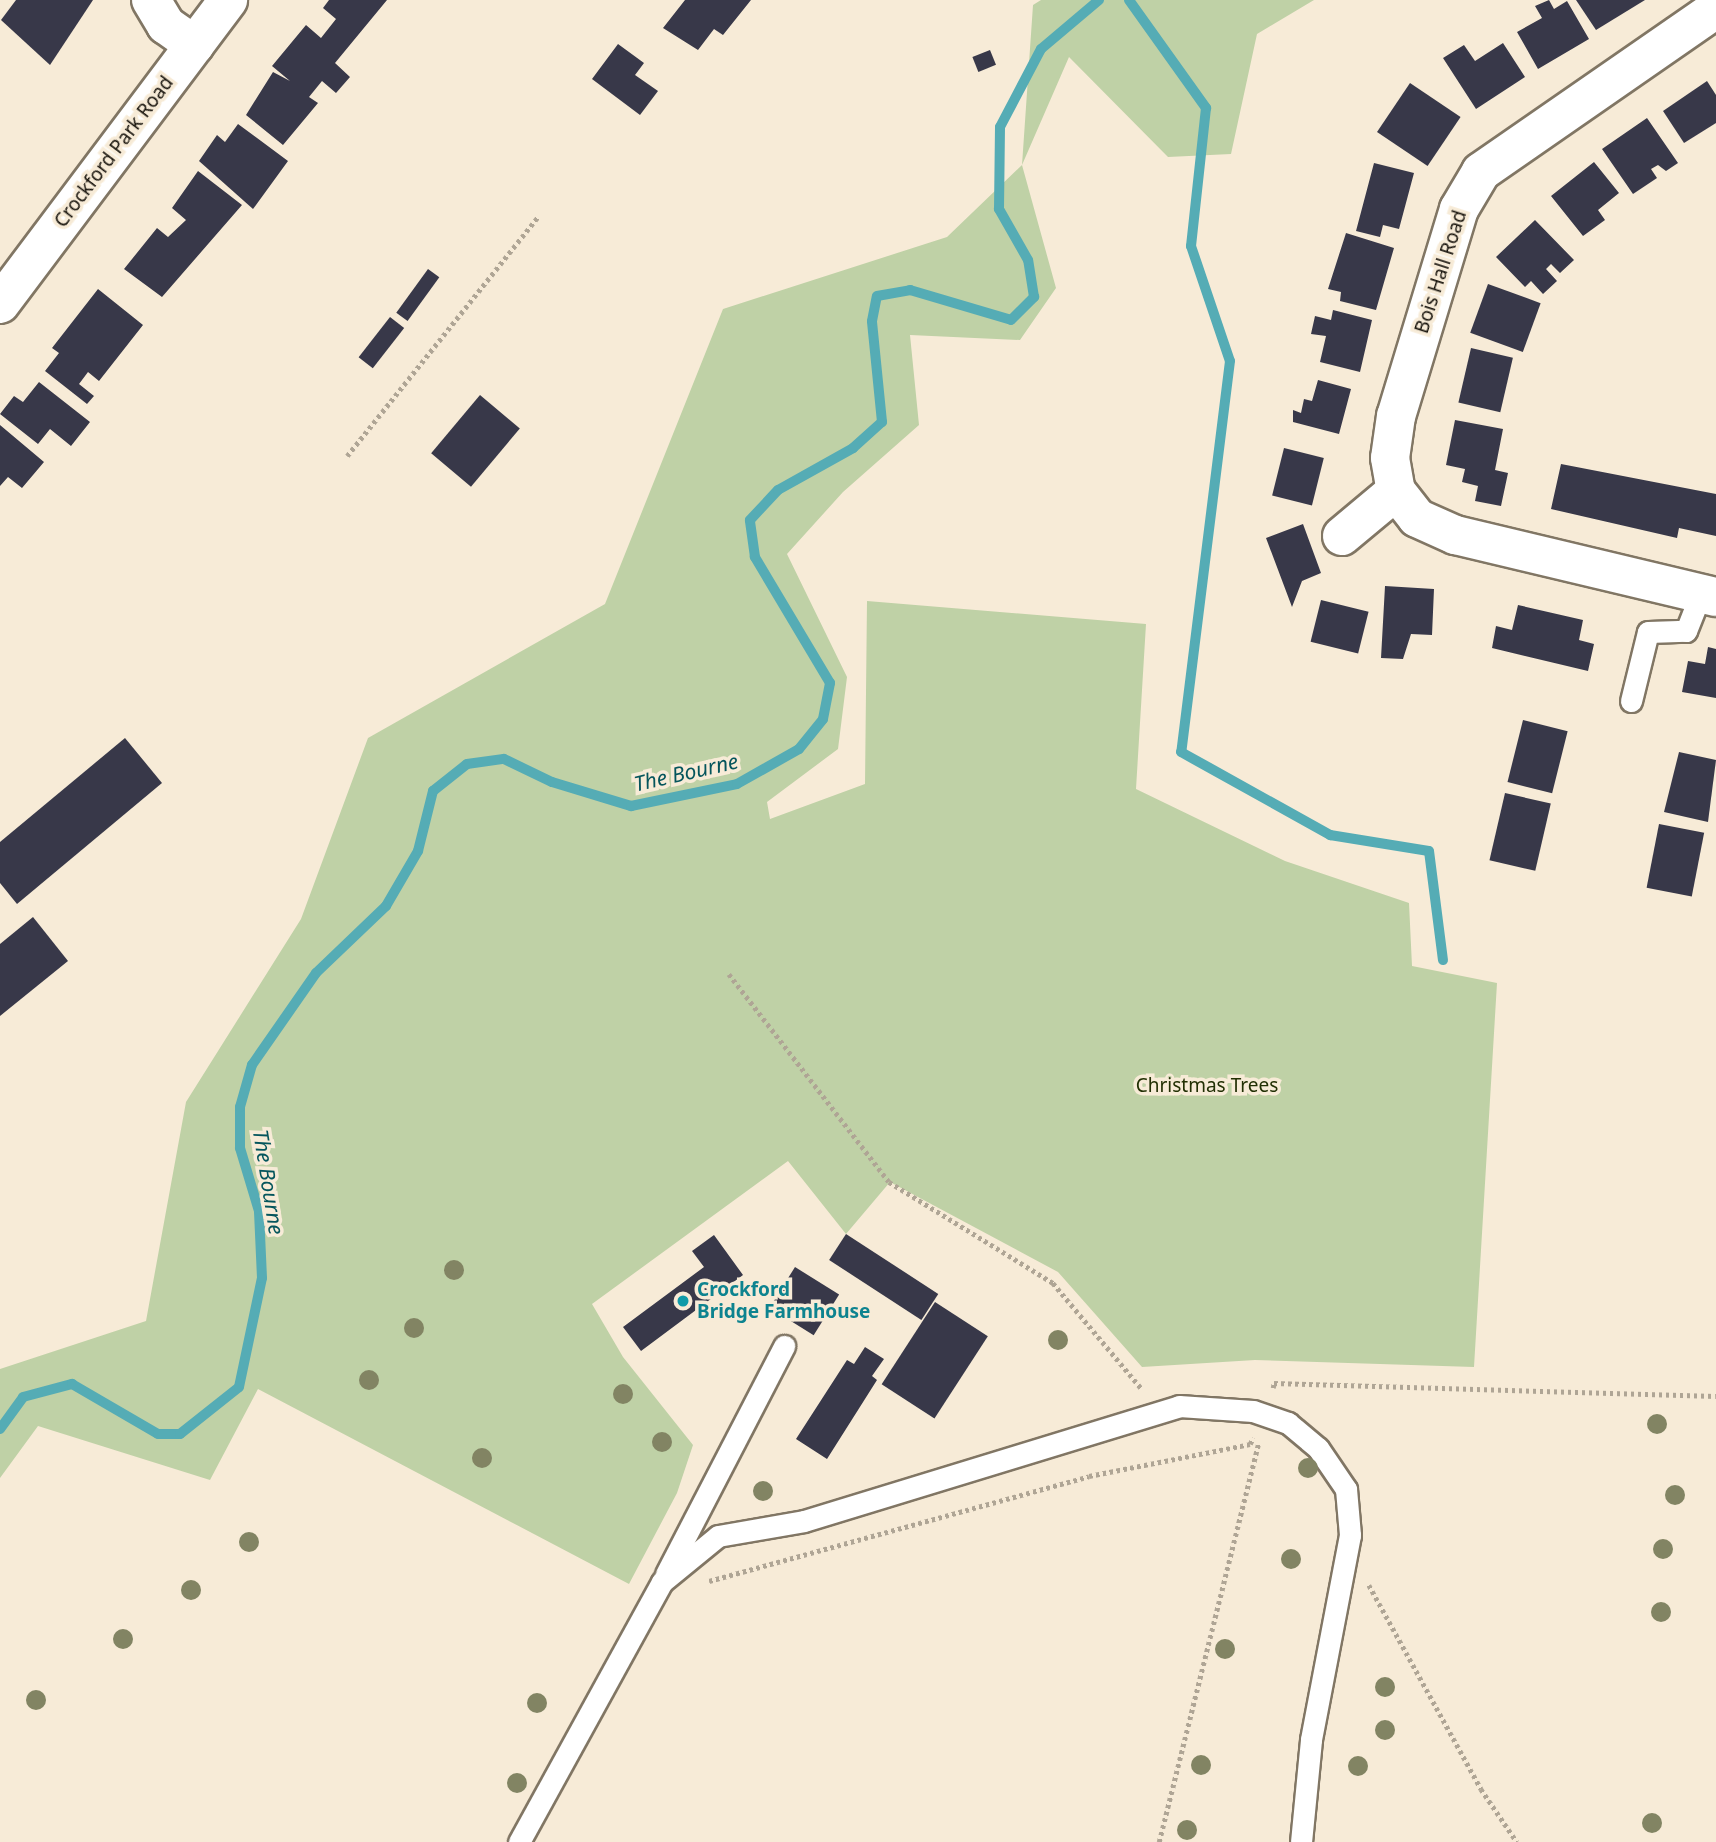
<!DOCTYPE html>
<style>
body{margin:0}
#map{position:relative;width:1716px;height:1842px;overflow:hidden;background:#f7ebd7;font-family:"Noto Sans",sans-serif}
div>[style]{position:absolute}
.green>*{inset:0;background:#bfd1a6}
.stream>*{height:10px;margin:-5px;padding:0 5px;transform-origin:5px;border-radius:5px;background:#55acb5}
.building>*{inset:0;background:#383849;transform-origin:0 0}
.path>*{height:4.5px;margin-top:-2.25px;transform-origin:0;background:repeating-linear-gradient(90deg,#afa595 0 3.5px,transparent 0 7px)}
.roads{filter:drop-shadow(2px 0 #817664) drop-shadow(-2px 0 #817664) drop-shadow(0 2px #817664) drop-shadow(0 -2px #817664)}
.service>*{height:21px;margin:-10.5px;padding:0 10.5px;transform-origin:10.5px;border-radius:10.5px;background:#fff}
.minor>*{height:38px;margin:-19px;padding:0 19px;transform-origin:19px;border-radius:19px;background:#fff}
.tertiary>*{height:38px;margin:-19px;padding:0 19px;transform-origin:19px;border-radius:19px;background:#fff}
.trees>*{width:20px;height:20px;margin:-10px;border-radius:50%;background:#828463}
.dots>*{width:19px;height:19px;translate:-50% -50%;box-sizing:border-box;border:4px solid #f7ebd7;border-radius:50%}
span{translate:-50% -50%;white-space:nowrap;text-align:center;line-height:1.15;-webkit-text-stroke:7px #f7ebd7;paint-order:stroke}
.street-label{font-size:19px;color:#16120b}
.park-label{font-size:19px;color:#223004}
.culture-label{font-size:19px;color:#0d838f;font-weight:700}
.left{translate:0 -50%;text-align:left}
.water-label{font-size:21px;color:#05555c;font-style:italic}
</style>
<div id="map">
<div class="green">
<i style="clip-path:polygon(1041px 0,1314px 0,1257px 34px,1231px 154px,1168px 157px,1069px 57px,1022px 165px,1056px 288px,1020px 340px,910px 335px,919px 425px,843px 492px,787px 554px,847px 677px,838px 749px,767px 802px,770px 819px,865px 784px,867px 601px,1146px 624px,1136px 789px,1285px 861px,1409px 903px,1412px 966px,1497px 983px,1474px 1367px,1255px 1360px,1142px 1367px,1058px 1272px,890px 1182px,846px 1234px,788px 1161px,592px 1304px,623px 1357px,693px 1445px,677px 1493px,629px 1584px,258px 1389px,210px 1480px,38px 1426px,0 1478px,0 1369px,146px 1321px,186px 1102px,301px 919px,368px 738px,605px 604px,723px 309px,947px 237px,1022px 165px,1033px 5px)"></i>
</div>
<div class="stream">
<i style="left:1129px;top:0;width:133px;rotate:54.5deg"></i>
<i style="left:1206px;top:108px;width:139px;rotate:96.2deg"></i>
<i style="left:1191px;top:246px;width:121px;rotate:71.3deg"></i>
<i style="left:1230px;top:361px;width:394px;rotate:97.1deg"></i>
<i style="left:1181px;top:752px;width:171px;rotate:29.1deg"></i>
<i style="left:1330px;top:835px;width:100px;rotate:9.2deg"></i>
<i style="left:1429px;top:851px;width:110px;rotate:82.7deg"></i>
<i style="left:0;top:1429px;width:39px;rotate:-54deg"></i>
<i style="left:23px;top:1397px;width:51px;rotate:-14.9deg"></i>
<i style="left:72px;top:1384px;width:99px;rotate:30.2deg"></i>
<i style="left:158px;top:1434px;width:22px"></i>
<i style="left:180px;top:1434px;width:75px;rotate:-38.5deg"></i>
<i style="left:239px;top:1387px;width:111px;rotate:-78.1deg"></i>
<i style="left:262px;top:1278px;width:67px;rotate:-92.6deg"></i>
<i style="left:259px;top:1211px;width:66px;rotate:-106.8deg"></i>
<i style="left:240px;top:1148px;width:41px;rotate:-90deg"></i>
<i style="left:240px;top:1107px;width:44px;rotate:-74.1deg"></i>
<i style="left:252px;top:1065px;width:112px;rotate:-55.2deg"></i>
<i style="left:316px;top:973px;width:97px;rotate:-43.7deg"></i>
<i style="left:386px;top:906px;width:64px;rotate:-59.8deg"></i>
<i style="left:418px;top:851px;width:62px;rotate:-76deg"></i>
<i style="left:433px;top:791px;width:43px;rotate:-38.5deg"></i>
<i style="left:467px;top:764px;width:37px;rotate:-8deg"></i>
<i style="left:504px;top:759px;width:53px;rotate:25.6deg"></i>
<i style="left:552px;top:782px;width:83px;rotate:16.9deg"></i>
<i style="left:631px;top:806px;width:108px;rotate:-11.7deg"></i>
<i style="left:737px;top:784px;width:71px;rotate:-29.4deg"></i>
<i style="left:799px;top:749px;width:38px;rotate:-51deg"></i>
<i style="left:823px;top:719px;width:37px;rotate:-79deg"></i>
<i style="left:830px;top:683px;width:147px;rotate:-120.8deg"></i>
<i style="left:755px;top:557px;width:37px;rotate:-98deg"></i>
<i style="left:750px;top:520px;width:41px;rotate:-47deg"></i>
<i style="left:778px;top:490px;width:86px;rotate:-29.2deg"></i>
<i style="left:853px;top:448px;width:39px;rotate:-42deg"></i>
<i style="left:882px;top:422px;width:101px;rotate:-95.7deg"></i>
<i style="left:872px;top:321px;width:25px;rotate:-79deg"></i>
<i style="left:877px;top:296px;width:34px;rotate:-10deg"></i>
<i style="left:910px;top:290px;width:105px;rotate:16.5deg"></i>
<i style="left:1011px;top:320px;width:33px;rotate:-45deg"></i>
<i style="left:1034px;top:297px;width:37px;rotate:-99deg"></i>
<i style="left:1028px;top:260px;width:59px;rotate:-119.6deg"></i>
<i style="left:999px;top:209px;width:82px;rotate:-89.3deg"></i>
<i style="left:1000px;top:127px;width:88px;rotate:-62.3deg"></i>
<i style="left:1041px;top:49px;width:76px;rotate:-40.2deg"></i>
</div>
<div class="building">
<i style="clip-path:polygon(16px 0,93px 0,50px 65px,1px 20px)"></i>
<i style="clip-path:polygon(329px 0,387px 0,335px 63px,350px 77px,336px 93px,322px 81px,309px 97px,318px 103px,283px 145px,246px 115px,273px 72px,290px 81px,272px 66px,306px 25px,321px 38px,336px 19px,323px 8px)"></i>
<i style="clip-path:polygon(685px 0,751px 0,723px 35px,714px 29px,698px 50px,663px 28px)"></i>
<i style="clip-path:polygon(1549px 0,1554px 9px,1567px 1px,1589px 39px,1538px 69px,1517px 32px,1542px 18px,1535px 6px)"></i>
<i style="clip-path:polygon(1576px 0,1645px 0,1596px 30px)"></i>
<i style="clip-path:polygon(1503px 43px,1525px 77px,1476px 109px,1443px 58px,1464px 45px,1475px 61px)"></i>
<i style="clip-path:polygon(618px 44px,644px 63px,635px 75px,658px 91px,640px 115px,592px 79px)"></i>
<i style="left:990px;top:50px;width:16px;height:19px;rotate:68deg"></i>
<i style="clip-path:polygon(1707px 81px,1716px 95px,1716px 123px,1684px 143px,1663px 111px)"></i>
<i style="left:1410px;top:83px;width:61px;height:59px;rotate:34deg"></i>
<i style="clip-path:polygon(1647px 118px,1678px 163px,1666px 171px,1658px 165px,1651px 169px,1657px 178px,1633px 194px,1602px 149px)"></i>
<i style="clip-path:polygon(238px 124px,288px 161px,253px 209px,199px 161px,217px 135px,225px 142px)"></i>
<i style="clip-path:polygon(1594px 162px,1619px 193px,1598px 210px,1605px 220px,1583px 236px,1551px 196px)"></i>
<i style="clip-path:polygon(1374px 163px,1414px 173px,1399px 229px,1383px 225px,1380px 237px,1356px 231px)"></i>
<i style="clip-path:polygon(198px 171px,242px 205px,162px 297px,124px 269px,157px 228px,168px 237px,186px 220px,172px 208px)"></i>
<i style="clip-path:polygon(1535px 220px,1574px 260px,1560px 273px,1551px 264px,1546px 269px,1557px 281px,1543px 294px,1531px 281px,1525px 287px,1496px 257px)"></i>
<i style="clip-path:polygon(1346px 233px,1394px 248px,1376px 310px,1340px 301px,1341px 292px,1328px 289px)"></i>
<i style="left:428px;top:269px;width:14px;height:54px;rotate:36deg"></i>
<i style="left:1488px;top:284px;width:56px;height:52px;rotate:20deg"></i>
<i style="clip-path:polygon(98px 289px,143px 325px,99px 381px,88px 372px,79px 384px,94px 396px,87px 404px,45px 371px,59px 353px,52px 348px)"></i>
<i style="clip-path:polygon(1333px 310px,1372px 320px,1360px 372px,1320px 362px,1326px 336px,1311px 334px,1315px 316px,1331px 320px)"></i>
<i style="left:390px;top:317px;width:18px;height:51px;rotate:38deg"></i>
<i style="left:1471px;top:348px;width:43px;height:56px;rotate:13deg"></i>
<i style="clip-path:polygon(1318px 380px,1351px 389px,1339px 434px,1293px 422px,1293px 410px,1301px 413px,1304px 399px,1312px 401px)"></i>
<i style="clip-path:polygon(39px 382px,90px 422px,71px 446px,50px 429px,38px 444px,0 414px,14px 396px,23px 402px)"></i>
<i style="left:480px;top:395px;width:52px;height:76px;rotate:40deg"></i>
<i style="clip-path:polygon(1455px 420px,1503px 429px,1495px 470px,1508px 473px,1501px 506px,1475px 501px,1478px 486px,1462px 482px,1465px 469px,1446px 465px)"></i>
<i style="clip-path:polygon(0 425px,44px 462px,22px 488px,8px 477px,0 486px)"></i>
<i style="left:1284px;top:448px;width:41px;height:49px;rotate:14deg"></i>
<i style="clip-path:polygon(1561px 464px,1716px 494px,1716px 536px,1679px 528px,1677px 538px,1551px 509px)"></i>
<i style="clip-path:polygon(1303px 524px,1321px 573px,1302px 581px,1292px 607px,1266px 538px)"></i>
<i style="clip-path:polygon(1385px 586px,1434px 589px,1432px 635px,1411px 634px,1403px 659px,1381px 658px)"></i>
<i style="left:1321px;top:600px;width:49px;height:43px;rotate:14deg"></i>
<i style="clip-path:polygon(1518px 605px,1583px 620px,1579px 640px,1594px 644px,1588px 671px,1492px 648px,1496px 626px,1512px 630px)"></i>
<i style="clip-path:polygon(1708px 647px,1716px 649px,1716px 698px,1682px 692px,1688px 661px,1705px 664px)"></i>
<i style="left:1523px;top:720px;width:46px;height:64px;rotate:14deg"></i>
<i style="clip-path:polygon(125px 738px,162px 783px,17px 904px,0 883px,0 842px)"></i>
<i style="clip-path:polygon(1679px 752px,1716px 760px,1708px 822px,1664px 812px)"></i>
<i style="left:1505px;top:793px;width:47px;height:69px;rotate:13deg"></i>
<i style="left:1659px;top:824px;width:46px;height:65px;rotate:11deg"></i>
<i style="clip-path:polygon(33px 917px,68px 961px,0 1016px,0 944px)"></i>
<i style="left:846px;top:1234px;width:110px;height:31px;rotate:33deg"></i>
<i style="clip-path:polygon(714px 1235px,743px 1275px,641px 1351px,623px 1327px,704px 1267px,692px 1251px)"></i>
<i style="left:795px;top:1267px;width:52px;height:48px;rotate:32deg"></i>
<i style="left:935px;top:1302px;width:63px;height:98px;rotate:33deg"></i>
<i style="clip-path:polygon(865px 1347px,884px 1359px,872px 1376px,877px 1380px,827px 1459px,796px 1439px,847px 1360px,854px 1364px)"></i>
</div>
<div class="path">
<i style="left:347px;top:456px;width:306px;rotate:-51.4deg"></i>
<i style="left:729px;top:974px;width:262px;rotate:52.4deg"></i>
<i style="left:889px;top:1182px;width:193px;rotate:31.6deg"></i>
<i style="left:1053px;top:1283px;width:137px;rotate:50deg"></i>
<i style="left:1273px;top:1388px;width:5px;rotate:-79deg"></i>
<i style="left:1274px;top:1383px;width:442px;rotate:1.7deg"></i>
<i style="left:709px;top:1581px;width:394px;rotate:-15.4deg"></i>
<i style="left:1089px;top:1476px;width:164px;rotate:-11.2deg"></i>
<i style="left:1250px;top:1444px;width:7px;rotate:-63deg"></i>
<i style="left:1369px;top:1585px;width:233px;rotate:61.2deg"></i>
<i style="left:1481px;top:1789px;width:64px;rotate:55.8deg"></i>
<i style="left:1159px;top:1842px;width:412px;rotate:-76deg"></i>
</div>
<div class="roads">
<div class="service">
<i style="left:1631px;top:701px;width:71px;rotate:-76.2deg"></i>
<i style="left:1648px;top:632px;width:38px;rotate:-2deg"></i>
<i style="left:1686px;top:631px;width:41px;rotate:-68.5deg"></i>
<i style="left:666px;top:1574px;width:257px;rotate:-62.6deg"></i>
<i style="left:519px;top:1842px;width:297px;rotate:-61.2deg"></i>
<i style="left:662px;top:1582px;width:72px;rotate:-39.4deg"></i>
<i style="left:718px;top:1536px;width:87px;rotate:-9.9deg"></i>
<i style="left:804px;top:1521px;width:392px;rotate:-17deg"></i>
<i style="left:1179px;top:1406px;width:74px;rotate:3.9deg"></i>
<i style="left:1253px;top:1411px;width:37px;rotate:19deg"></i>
<i style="left:1288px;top:1423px;width:39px;rotate:40deg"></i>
<i style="left:1318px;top:1448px;width:50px;rotate:55.7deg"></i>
<i style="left:1346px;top:1489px;width:46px;rotate:85deg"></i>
<i style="left:1350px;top:1535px;width:209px;rotate:100.8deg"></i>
<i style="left:1311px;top:1740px;width:102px;rotate:95.6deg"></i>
</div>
<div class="minor">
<i style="left:151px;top:0;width:29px;rotate:59deg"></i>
<i style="left:166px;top:25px;width:35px;rotate:35deg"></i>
<i style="left:1716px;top:9px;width:286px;rotate:145.3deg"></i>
<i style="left:1481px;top:172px;width:43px;rotate:120.7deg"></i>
<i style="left:1459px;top:209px;width:216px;rotate:106.9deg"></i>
<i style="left:1396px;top:416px;width:42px;rotate:98.1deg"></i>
<i style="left:1390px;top:458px;width:34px;rotate:80deg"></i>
<i style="left:1396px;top:491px;width:34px;rotate:52deg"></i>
<i style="left:1417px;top:518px;width:42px;rotate:24.1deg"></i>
<i style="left:1455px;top:535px;width:268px;rotate:13.4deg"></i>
<i style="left:1342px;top:536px;width:70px;rotate:-39.8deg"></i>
</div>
<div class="tertiary">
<i style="left:0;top:304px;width:380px;rotate:-53.1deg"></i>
</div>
</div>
<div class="trees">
<i style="left:454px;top:1270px"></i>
<i style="left:414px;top:1328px"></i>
<i style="left:1058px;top:1340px"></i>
<i style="left:369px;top:1380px"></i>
<i style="left:623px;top:1394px"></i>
<i style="left:1657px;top:1424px"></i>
<i style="left:662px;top:1442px"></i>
<i style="left:482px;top:1458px"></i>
<i style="left:1308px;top:1468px"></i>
<i style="left:763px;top:1491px"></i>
<i style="left:1675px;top:1495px"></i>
<i style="left:249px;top:1542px"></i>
<i style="left:1663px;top:1549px"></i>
<i style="left:1291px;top:1559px"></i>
<i style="left:191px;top:1590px"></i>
<i style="left:1661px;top:1612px"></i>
<i style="left:123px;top:1639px"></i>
<i style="left:1225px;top:1649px"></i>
<i style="left:1385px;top:1687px"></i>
<i style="left:36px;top:1700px"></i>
<i style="left:537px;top:1703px"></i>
<i style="left:1385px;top:1730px"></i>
<i style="left:1201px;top:1765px"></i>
<i style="left:1358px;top:1766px"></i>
<i style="left:517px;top:1783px"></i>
<i style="left:1652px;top:1823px"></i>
<i style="left:1187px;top:1830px"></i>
</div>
<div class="dots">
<i style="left:683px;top:1301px;background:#0f9aa8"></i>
</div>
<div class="street-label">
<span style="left:114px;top:152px;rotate:-53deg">Crockford Park Road</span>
<span style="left:1441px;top:272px;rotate:-72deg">Bois Hall Road</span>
</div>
<div class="park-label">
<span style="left:1207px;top:1086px">Christmas Trees</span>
</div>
<div class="culture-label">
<span class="left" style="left:697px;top:1301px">Crockford<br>Bridge Farmhouse</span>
</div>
<div class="water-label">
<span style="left:686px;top:772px;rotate:-13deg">The Bourne</span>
<span style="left:269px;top:1182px;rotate:81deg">The Bourne</span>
</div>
</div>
